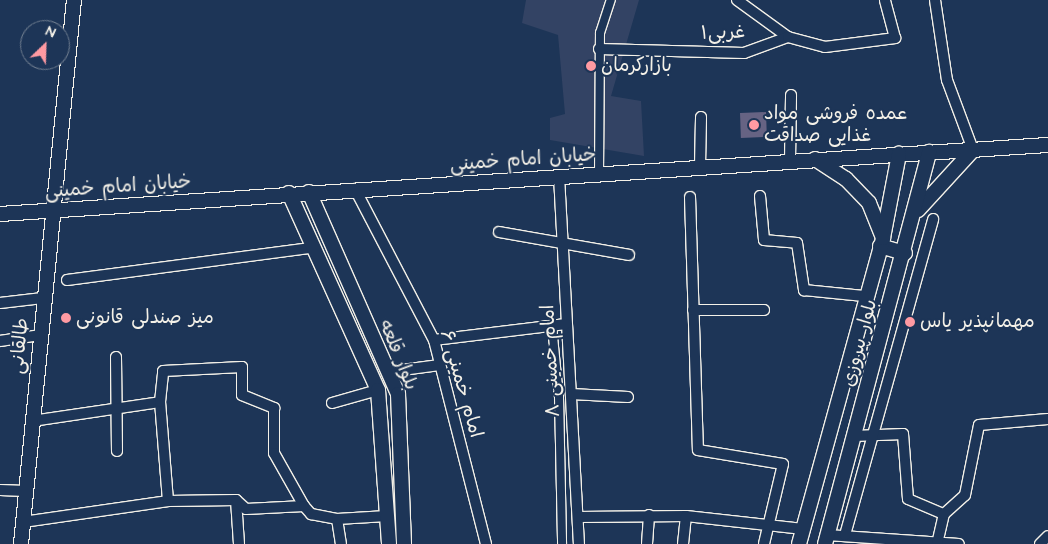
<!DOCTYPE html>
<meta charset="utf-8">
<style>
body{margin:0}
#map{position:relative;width:1048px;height:544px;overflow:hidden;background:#1d3557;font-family:"Architects Daughter","Playpen Sans Arabic",sans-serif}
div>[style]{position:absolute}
.built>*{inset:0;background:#334364}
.building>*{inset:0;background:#666383;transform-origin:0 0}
.roads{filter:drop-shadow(1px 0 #f4f1e8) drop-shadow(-1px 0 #f4f1e8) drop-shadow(0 1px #f4f1e8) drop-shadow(0 -1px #f4f1e8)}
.pedestrian>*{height:8px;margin:-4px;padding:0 4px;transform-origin:4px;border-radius:4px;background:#1d3557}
.minor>*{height:10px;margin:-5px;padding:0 5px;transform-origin:5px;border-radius:5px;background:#1d3557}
.secondary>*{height:14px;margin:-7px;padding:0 7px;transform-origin:7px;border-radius:7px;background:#1d3557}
.dots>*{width:14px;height:14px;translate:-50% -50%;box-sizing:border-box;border:2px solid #1d3557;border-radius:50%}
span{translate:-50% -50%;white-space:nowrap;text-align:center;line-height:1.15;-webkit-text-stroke:4px #1d3557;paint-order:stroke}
.street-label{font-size:19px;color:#f4f1e8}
.poi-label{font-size:19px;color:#f4f1e8}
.left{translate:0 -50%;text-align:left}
.north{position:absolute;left:20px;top:20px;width:50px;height:50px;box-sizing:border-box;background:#1d3557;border:1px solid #738091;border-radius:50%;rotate:24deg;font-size:14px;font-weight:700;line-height:20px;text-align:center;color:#f4f1e8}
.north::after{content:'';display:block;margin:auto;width:18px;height:22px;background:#ff9aa2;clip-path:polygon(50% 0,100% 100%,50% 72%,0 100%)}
</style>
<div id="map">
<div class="built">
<i style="clip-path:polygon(526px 0,639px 0,611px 96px,641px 101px,644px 156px,550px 140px,550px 118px,565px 114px,558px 35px,522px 23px)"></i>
</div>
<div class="building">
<i style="left:766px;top:112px;width:25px;height:26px;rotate:88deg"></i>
</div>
<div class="roads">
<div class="pedestrian">
<i style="left:599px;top:174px;width:141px;rotate:-89.6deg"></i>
<i style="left:600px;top:33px;width:35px;rotate:-72deg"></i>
<i style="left:552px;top:326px;width:71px;rotate:84.4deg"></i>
<i style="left:559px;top:397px;width:147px;rotate:88.8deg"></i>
</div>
<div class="minor">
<i style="left:737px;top:0;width:63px;rotate:36deg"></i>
<i style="left:935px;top:0;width:81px;rotate:81.5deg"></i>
<i style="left:947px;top:80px;width:75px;rotate:69.6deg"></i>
<i style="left:599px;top:49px;width:145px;rotate:1.6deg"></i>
<i style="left:744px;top:53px;width:47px;rotate:-20deg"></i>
<i style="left:788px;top:37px;width:38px;rotate:15deg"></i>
<i style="left:825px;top:47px;width:71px;rotate:-7.3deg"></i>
<i style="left:895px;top:38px;width:39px;rotate:-105deg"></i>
<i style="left:790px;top:161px;width:66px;rotate:-89.1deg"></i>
<i style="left:700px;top:166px;width:49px;rotate:-88.8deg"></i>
<i style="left:559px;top:176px;width:369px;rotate:86.9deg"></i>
<i style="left:355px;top:189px;width:170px;rotate:62.4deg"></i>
<i style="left:434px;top:340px;width:211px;rotate:75.7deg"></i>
<i style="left:760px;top:196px;width:44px;rotate:84.8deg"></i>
<i style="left:764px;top:240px;width:33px;rotate:5deg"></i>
<i style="left:797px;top:243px;width:48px;rotate:81.5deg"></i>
<i style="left:804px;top:290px;width:60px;rotate:5.7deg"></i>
<i style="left:690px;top:197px;width:253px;rotate:88.2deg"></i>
<i style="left:698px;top:450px;width:86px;rotate:9.4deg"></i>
<i style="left:783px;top:464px;width:82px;rotate:103.4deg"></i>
<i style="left:499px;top:232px;width:132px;rotate:10deg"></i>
<i style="left:67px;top:280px;width:246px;rotate:-7.5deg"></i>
<i style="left:0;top:303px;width:43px;rotate:-6.6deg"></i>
<i style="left:693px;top:310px;width:71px"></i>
<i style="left:434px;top:340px;width:133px;rotate:-6.9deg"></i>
<i style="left:0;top:341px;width:40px;rotate:-8.5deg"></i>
<i style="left:116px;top:357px;width:94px;rotate:89.4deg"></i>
<i style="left:387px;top:372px;width:53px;rotate:-7.5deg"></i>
<i style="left:571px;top:394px;width:57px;rotate:3deg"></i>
<i style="left:332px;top:403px;width:48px;rotate:-15.8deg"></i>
<i style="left:32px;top:421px;width:129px;rotate:-8.4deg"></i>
<i style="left:854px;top:436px;width:49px;rotate:-2.3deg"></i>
<i style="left:903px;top:434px;width:65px;rotate:85.6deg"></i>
<i style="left:908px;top:499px;width:39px;rotate:23deg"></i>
<i style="left:0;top:490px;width:26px;rotate:2deg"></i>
<i style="left:236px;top:500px;width:44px;rotate:86.1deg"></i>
<i style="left:168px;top:501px;width:99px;rotate:-94.6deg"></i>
<i style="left:160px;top:402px;width:31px;rotate:-84deg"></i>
<i style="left:163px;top:371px;width:79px;rotate:-2.9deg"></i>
<i style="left:242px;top:367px;width:28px;rotate:90deg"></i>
<i style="left:242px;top:395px;width:35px;rotate:22deg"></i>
<i style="left:274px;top:408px;width:45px;rotate:90deg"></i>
<i style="left:274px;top:453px;width:61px;rotate:60.5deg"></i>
<i style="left:578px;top:517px;width:108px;rotate:-0.5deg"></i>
<i style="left:686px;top:516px;width:118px;rotate:6.3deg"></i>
<i style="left:337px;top:519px;width:25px;rotate:81deg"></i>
<i style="left:23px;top:522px;width:147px;rotate:-8.2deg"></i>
<i style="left:168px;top:501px;width:68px;rotate:-0.8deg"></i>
<i style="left:236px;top:500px;width:13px;rotate:42deg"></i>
<i style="left:246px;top:509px;width:58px;rotate:-3deg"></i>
<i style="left:304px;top:506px;width:11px;rotate:49deg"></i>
<i style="left:311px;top:514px;width:26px;rotate:11deg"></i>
<i style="left:337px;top:519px;width:50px;rotate:-3.4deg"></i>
<i style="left:827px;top:535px;width:132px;rotate:3.9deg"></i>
<i style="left:845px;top:535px;width:328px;rotate:-74.4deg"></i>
<i style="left:647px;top:544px;width:29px;rotate:-86deg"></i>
<i style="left:683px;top:544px;width:28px;rotate:-84deg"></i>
<i style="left:937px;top:544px;width:31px;rotate:-77deg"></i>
<i style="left:944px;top:514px;width:28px;rotate:-42deg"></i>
<i style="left:965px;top:495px;width:71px;rotate:-78.7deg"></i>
<i style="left:979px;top:425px;width:69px;rotate:-5deg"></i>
<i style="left:1040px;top:544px;width:11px;rotate:-45deg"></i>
</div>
<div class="secondary">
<i style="left:815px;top:159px;width:37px;rotate:33deg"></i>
<i style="left:846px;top:179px;width:33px;rotate:46deg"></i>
<i style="left:869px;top:203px;width:37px;rotate:68deg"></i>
<i style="left:309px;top:192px;width:221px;rotate:66.2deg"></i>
<i style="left:398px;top:394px;width:150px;rotate:87.7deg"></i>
<i style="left:289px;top:193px;width:216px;rotate:65.7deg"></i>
<i style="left:378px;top:390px;width:154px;rotate:85.9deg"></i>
<i style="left:918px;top:210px;width:81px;rotate:-47.5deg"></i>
<i style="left:0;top:214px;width:1050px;rotate:-3.77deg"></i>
<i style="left:880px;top:246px;width:26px;rotate:16deg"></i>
<i style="left:21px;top:544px;width:547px;rotate:-84.44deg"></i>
<i style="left:799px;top:544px;width:317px;rotate:-74.6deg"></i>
<i style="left:883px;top:238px;width:86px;rotate:-79.2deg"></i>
<i style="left:825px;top:544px;width:406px;rotate:-75.1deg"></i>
</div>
</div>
<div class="dots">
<i style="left:591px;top:66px;background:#ff9aa2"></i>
<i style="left:754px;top:125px;background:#ff9aa2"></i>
<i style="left:66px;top:318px;background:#ff9aa2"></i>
<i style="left:910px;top:322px;background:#ff9aa2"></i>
</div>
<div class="street-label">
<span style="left:723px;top:33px;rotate:-2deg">غربی۱</span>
<span style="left:523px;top:160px;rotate:-4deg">خیابان امام خمینی</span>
<span style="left:118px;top:187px;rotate:-4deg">خیابان امام خمینی</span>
<span style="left:860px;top:343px;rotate:-75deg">بلوار پیروزی</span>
<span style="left:20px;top:346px;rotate:-85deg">طالقانی</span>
<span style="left:398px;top:355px;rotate:68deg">بلوار قلعه</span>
<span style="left:551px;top:361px;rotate:-93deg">امام خمینی ۸</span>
<span style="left:461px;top:384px;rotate:74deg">امام خمینی ۶</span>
</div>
<div class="poi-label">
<span class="left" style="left:601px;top:66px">بازارکرمان</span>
<span class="left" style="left:764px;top:125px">عمده فروشی مواد<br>غذایی صداقت</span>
<span class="left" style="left:76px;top:318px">میز صندلی قانونی</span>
<span class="left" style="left:920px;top:322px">مهمانپذیر یاس</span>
</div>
<div class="north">N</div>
</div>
